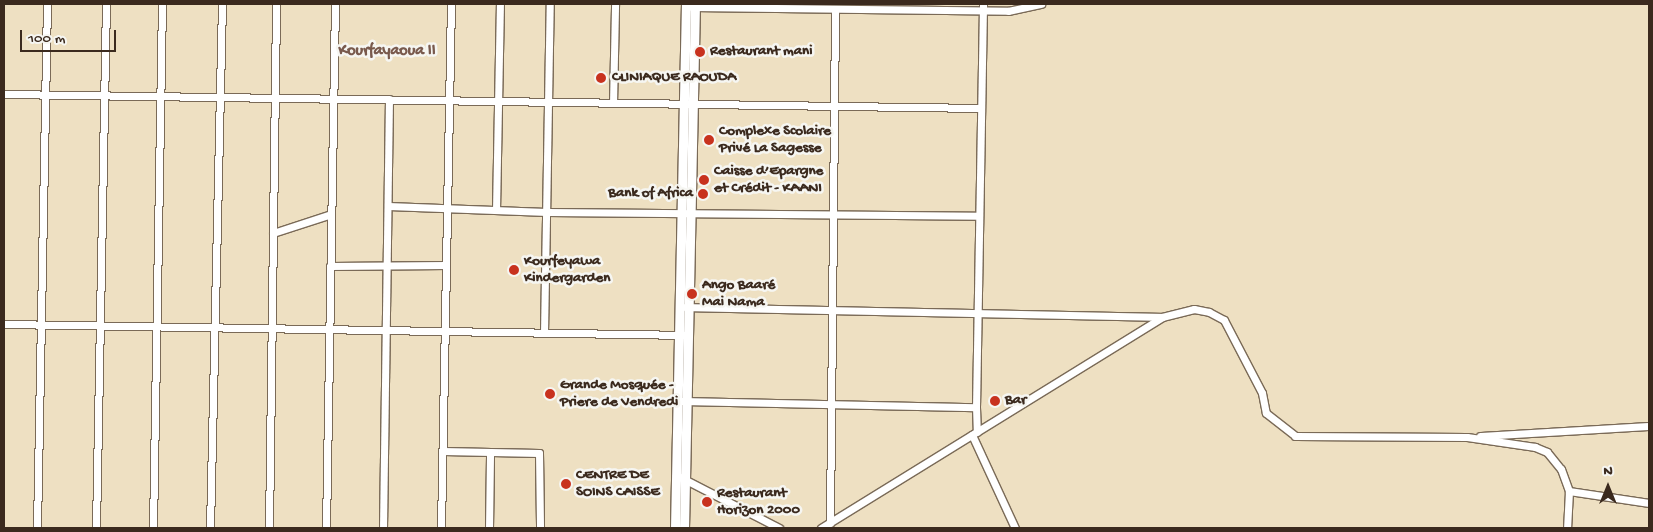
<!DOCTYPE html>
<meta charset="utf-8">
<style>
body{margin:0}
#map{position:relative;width:1653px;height:532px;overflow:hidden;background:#eee0c2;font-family:"Gochi Hand",sans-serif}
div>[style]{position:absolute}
.roads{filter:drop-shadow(1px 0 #7a6a57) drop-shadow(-1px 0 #7a6a57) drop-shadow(0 1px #7a6a57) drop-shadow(0 -1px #7a6a57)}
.minor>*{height:7px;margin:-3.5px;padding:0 3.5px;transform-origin:3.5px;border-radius:3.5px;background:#fff}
.tertiary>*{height:9px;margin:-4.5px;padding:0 4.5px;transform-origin:4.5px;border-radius:4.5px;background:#fff}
.dots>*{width:14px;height:14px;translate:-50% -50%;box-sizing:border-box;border:2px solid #f6f6f2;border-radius:50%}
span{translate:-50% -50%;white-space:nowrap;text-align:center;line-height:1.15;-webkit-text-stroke:5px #f6f6f2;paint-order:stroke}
.poi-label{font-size:15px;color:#3b2a1e;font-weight:700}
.left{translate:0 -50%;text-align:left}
.right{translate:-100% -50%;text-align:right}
.neighbourhood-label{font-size:16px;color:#795a4d;font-weight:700}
.frame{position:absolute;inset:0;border:5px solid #3b2a1e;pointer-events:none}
.north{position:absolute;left:1583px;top:462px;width:50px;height:50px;-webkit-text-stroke:4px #f6f6f2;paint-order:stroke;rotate:0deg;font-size:14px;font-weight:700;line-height:20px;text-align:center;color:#3b2a1e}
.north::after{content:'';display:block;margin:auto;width:18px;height:22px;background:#3b2a1e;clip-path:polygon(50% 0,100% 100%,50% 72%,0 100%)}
.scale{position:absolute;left:20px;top:30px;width:96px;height:22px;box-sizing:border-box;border:2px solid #3b2a1e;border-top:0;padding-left:6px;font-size:15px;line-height:18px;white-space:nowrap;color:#3b2a1e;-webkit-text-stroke:4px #f6f6f2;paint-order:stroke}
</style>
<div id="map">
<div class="roads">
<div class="minor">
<i style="left:692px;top:7px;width:316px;rotate:0.7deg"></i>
<i style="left:1008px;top:11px;width:34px;rotate:-12deg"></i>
<i style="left:4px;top:94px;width:977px;rotate:0.82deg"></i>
<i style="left:613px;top:103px;width:99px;rotate:-88.8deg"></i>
<i style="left:388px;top:206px;width:159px;rotate:2.2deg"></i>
<i style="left:547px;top:212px;width:432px;rotate:0.5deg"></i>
<i style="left:496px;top:210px;width:206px;rotate:-88.9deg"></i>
<i style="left:273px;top:233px;width:61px;rotate:-18.1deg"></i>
<i style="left:330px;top:266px;width:116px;rotate:-0.5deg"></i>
<i style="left:685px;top:307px;width:477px;rotate:1.2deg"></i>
<i style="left:4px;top:324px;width:684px;rotate:0.92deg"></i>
<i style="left:544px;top:333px;width:329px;rotate:-89deg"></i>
<i style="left:682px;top:401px;width:294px;rotate:1.2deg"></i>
<i style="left:976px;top:407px;width:25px;rotate:88deg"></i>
<i style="left:976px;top:407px;width:403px;rotate:-89deg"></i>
<i style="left:972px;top:435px;width:102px;rotate:65.2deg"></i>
<i style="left:1480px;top:436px;width:169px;rotate:-3.4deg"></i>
<i style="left:443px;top:451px;width:96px;rotate:1.2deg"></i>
<i style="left:539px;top:453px;width:75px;rotate:89.2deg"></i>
<i style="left:676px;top:475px;width:116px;rotate:27.2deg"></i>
<i style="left:1569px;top:491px;width:81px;rotate:8.5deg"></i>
<i style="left:830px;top:523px;width:514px;rotate:-89.44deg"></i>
<i style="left:37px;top:528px;width:524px;rotate:-88.91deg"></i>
<i style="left:96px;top:528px;width:524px;rotate:-88.91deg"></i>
<i style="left:153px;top:528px;width:524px;rotate:-89.02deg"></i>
<i style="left:210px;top:528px;width:524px;rotate:-88.69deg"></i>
<i style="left:269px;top:528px;width:524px;rotate:-89.23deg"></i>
<i style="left:326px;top:528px;width:524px;rotate:-89.02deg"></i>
<i style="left:383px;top:528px;width:429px;rotate:-89.2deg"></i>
<i style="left:441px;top:528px;width:524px;rotate:-88.91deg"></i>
<i style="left:489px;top:528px;width:76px;rotate:-89.2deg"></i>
<i style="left:821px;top:528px;width:401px;rotate:-31.7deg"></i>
<i style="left:1162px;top:317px;width:33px;rotate:-14deg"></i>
<i style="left:1194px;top:309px;width:15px;rotate:11deg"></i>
<i style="left:1209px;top:312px;width:17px;rotate:28deg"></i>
<i style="left:1224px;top:320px;width:82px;rotate:62.5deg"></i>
<i style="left:1262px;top:393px;width:20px;rotate:79deg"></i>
<i style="left:1266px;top:413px;width:37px;rotate:38deg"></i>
<i style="left:1295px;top:436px;width:172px;rotate:0.3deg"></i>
<i style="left:1467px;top:437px;width:69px;rotate:8.4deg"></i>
<i style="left:1535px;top:447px;width:13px;rotate:23deg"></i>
<i style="left:1547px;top:452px;width:22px;rotate:51deg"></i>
<i style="left:1561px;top:469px;width:23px;rotate:70deg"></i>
<i style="left:1569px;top:491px;width:37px;rotate:93deg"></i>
</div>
<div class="tertiary">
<i style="left:675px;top:528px;width:524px;rotate:-88.8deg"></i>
<i style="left:684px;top:528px;width:524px;rotate:-88.8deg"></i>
</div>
</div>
<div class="dots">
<i style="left:700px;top:52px;background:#c8321e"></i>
<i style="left:601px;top:78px;background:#c8321e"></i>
<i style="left:709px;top:140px;background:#c8321e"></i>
<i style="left:704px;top:180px;background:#c8321e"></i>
<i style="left:703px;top:194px;background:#c8321e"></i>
<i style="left:514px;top:270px;background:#c8321e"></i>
<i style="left:692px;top:294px;background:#c8321e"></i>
<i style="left:550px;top:394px;background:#c8321e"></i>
<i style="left:995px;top:401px;background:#c8321e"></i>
<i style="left:566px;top:484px;background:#c8321e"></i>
<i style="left:707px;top:502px;background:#c8321e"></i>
</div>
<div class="poi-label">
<span class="left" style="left:710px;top:52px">Restaurant mani</span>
<span class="left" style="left:612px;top:78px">CLINIAQUE RAOUDA</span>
<span class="left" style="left:719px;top:140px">Complexe Scolaire<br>Privé La Sagesse</span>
<span class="left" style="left:714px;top:180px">Caisse d’Epargne<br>et Crédit - KAANI</span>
<span class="right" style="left:693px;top:194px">Bank of Africa</span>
<span class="left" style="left:524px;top:270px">Kourfeyawa<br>Kindergarden</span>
<span class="left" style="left:702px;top:294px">Ango Baaré<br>Mai Nama</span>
<span class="left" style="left:560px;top:394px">Grande Mosquée -<br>Priere de Vendredi</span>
<span class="left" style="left:1005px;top:401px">Bar</span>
<span class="left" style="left:576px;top:484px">CENTRE DE<br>SOINS CAISSE</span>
<span class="left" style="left:717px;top:502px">Restaurant<br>Horizon 2000</span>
</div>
<div class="neighbourhood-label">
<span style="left:387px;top:52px">Kourfayaoua II</span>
</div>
<div class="frame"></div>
<div class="north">N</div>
<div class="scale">100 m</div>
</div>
